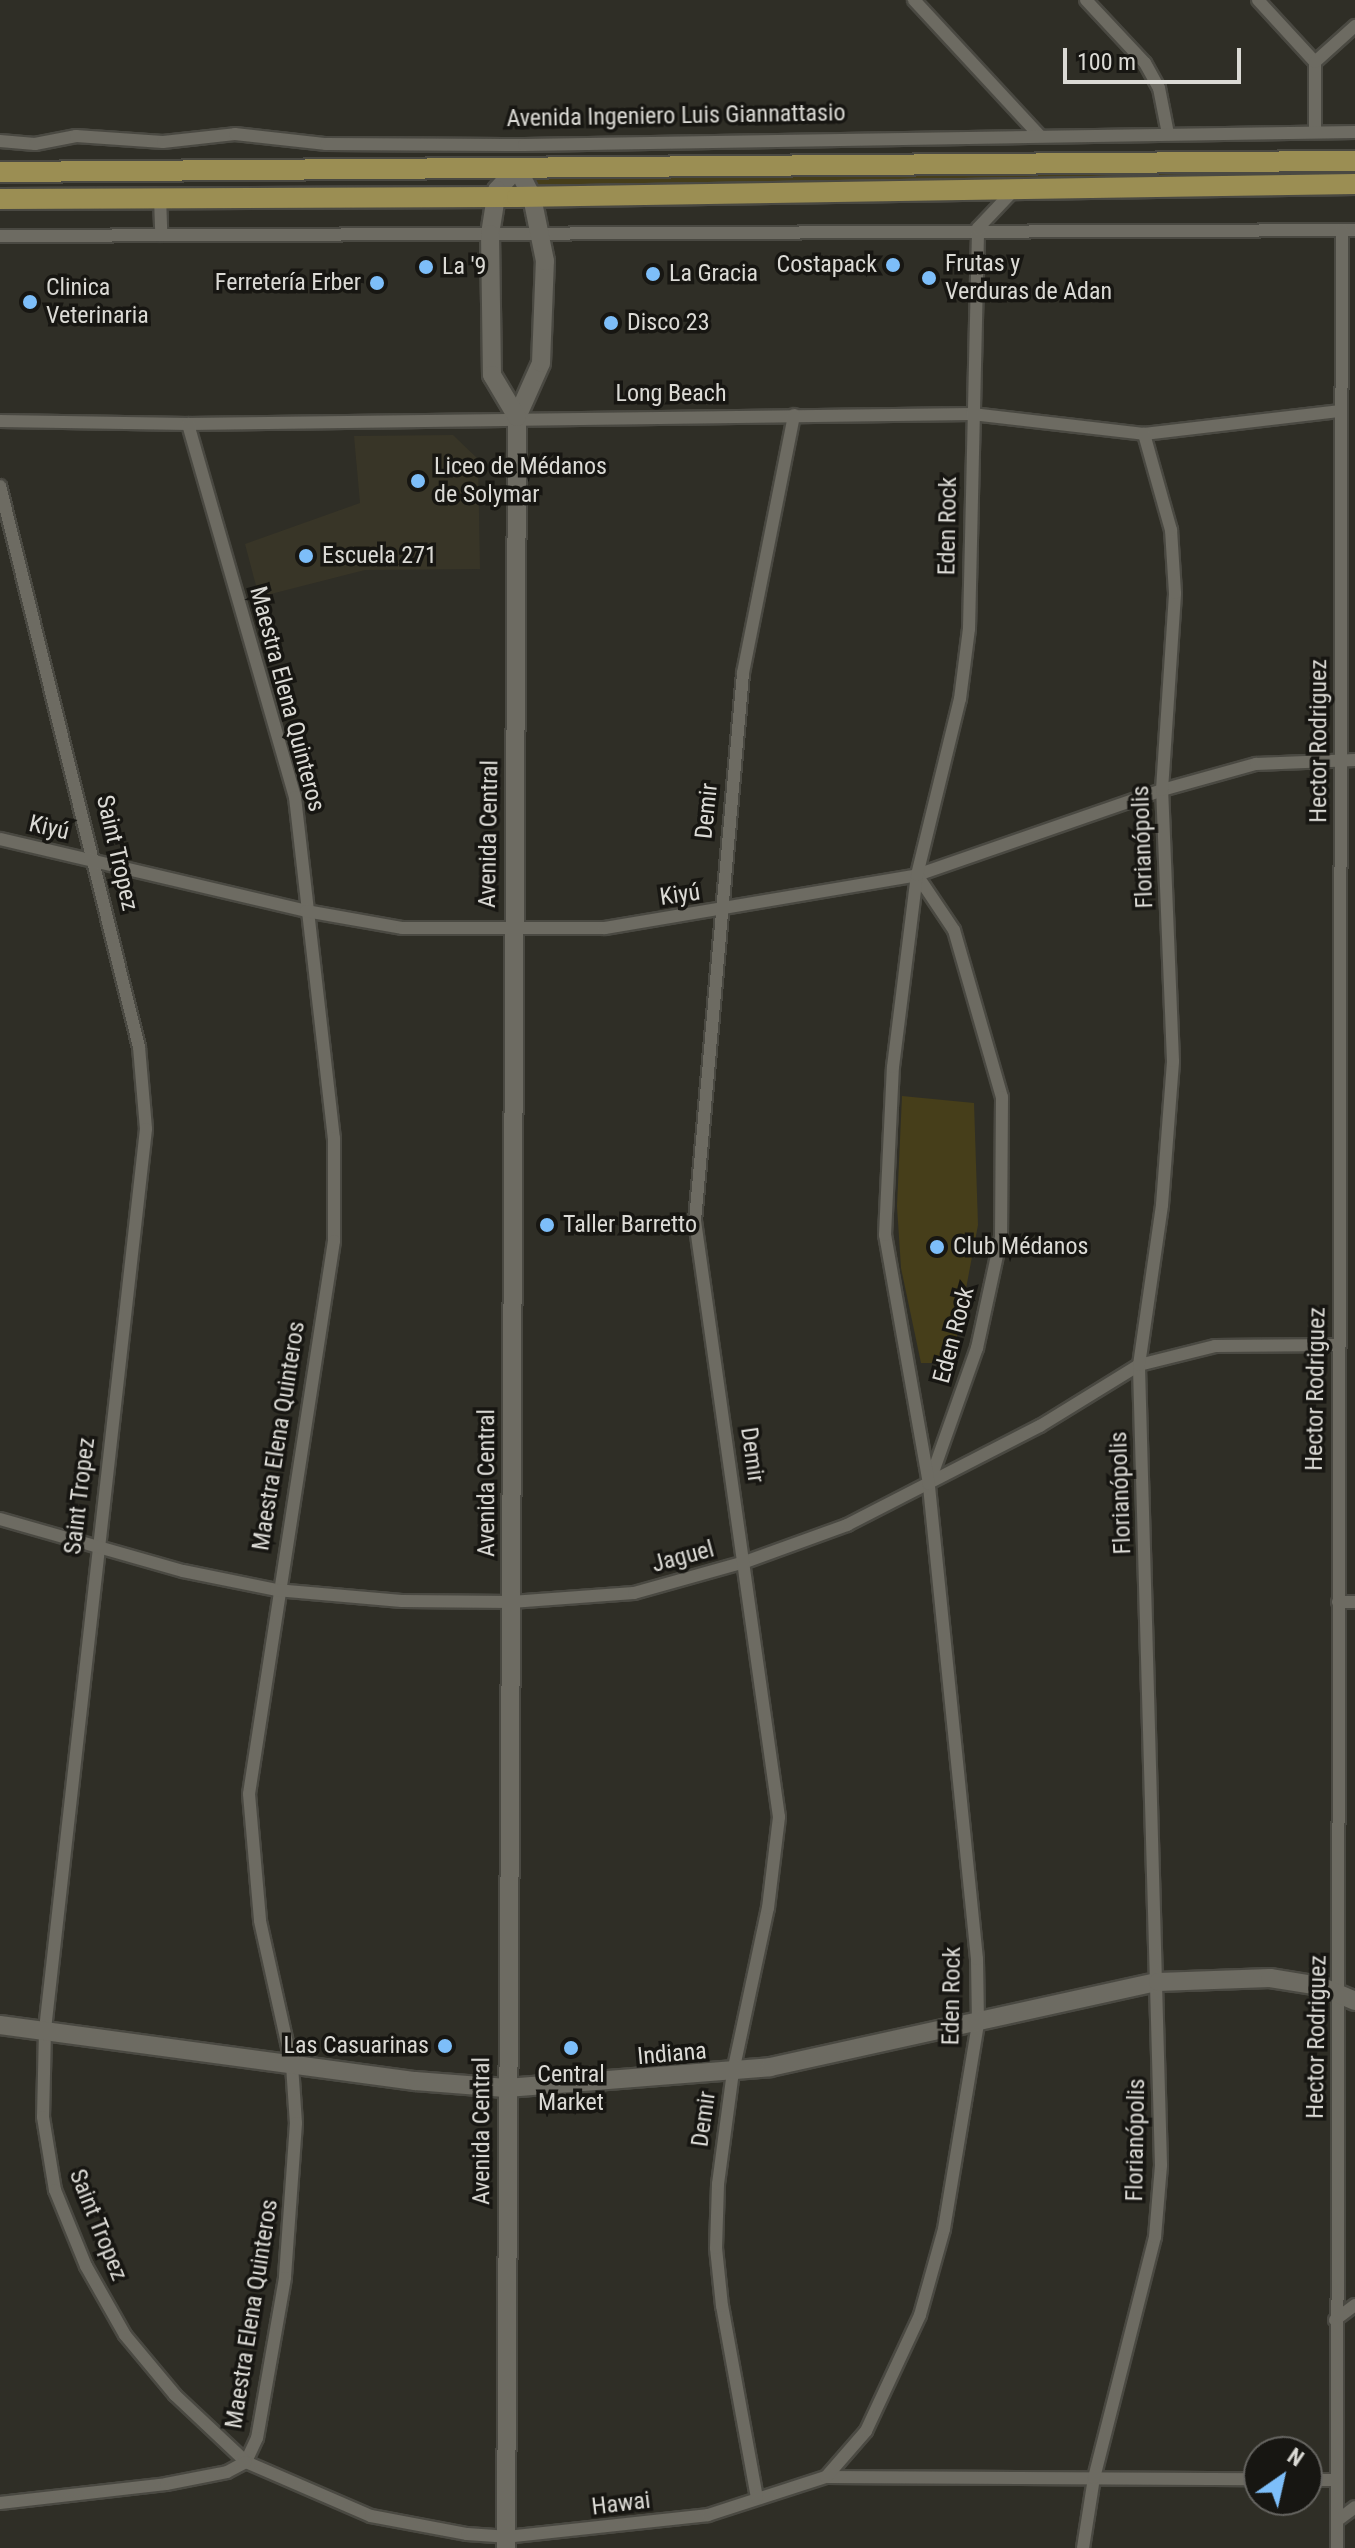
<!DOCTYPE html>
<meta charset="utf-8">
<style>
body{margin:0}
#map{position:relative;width:1355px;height:2548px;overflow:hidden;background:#2f2e26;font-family:"Roboto Condensed",sans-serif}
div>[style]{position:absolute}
.built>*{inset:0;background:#383527}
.green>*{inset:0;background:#463e1a}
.roads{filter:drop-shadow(2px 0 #4a4942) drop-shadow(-2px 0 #4a4942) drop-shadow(0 2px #4a4942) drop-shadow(0 -2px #4a4942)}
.street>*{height:12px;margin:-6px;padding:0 6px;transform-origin:6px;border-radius:6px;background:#6d6b62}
.secondary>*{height:18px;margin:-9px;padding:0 9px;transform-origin:9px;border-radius:9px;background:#6d6b62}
.primary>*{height:20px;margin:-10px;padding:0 10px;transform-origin:10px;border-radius:10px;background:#9b8e53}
.dots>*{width:22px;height:22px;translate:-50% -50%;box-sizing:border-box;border:4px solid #171612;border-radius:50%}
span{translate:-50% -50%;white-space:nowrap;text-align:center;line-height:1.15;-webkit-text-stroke:7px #171612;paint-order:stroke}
.street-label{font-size:24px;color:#dbdad5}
.poi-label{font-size:24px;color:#dbdad5}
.left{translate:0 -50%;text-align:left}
.right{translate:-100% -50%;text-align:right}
.north{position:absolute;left:1243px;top:2436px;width:80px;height:80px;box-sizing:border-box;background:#171612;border:2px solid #656460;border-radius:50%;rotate:34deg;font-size:22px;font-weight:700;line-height:32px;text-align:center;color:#dbdad5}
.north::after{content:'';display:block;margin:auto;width:28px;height:36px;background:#7dbef9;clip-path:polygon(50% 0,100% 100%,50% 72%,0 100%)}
.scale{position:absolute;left:1063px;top:48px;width:178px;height:36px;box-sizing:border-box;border:4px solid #dbdad5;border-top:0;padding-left:10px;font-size:24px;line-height:28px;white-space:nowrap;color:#dbdad5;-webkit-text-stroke:6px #171612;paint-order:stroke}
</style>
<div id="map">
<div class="built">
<i style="clip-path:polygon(453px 435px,478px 459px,480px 569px,365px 570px,259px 597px,245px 544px,360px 503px,354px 436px)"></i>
</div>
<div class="green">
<i style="clip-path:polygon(1355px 167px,1355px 178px,531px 187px,527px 178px)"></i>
<i style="clip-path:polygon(902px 1096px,974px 1103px,978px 1225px,952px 1363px,921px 1363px,901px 1268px,897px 1206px)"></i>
</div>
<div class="roads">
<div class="street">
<i style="left:914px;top:0;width:185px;rotate:47.2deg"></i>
<i style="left:1086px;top:0;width:86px;rotate:46.9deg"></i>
<i style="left:1145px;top:63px;width:29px;rotate:61deg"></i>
<i style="left:1159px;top:88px;width:47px;rotate:78.9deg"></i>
<i style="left:1258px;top:0;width:84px;rotate:47.4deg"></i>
<i style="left:1315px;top:62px;width:70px;rotate:90deg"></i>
<i style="left:1315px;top:62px;width:54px;rotate:-42deg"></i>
<i style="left:0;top:141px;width:35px;rotate:5deg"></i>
<i style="left:35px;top:144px;width:42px;rotate:-11deg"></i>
<i style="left:76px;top:136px;width:87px;rotate:3.9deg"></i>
<i style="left:163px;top:142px;width:72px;rotate:-6.3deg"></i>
<i style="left:235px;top:134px;width:92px;rotate:6.3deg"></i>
<i style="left:326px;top:144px;width:198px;rotate:0.3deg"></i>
<i style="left:524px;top:145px;width:831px;rotate:-0.9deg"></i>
<i style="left:160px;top:197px;width:38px;rotate:88deg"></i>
<i style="left:0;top:236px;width:1355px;rotate:-0.25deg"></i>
<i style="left:0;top:421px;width:188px;rotate:0.9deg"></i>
<i style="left:188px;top:424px;width:784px;rotate:-0.73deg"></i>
<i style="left:972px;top:414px;width:173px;rotate:6.6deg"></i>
<i style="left:1144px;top:434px;width:198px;rotate:-6.7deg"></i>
<i style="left:188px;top:424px;width:388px;rotate:74deg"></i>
<i style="left:295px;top:797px;width:343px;rotate:83.5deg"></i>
<i style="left:334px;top:1138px;width:103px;rotate:90deg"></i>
<i style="left:334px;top:1241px;width:559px;rotate:98.74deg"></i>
<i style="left:249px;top:1794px;width:127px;rotate:85deg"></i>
<i style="left:260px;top:1921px;width:148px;rotate:77.5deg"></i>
<i style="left:292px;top:2065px;width:58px;rotate:86.1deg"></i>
<i style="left:296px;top:2123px;width:155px;rotate:94.1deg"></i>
<i style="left:285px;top:2278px;width:162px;rotate:99.9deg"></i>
<i style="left:257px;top:2438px;width:26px;rotate:115deg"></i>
<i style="left:0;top:486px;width:578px;rotate:76.08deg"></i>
<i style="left:139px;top:1047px;width:82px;rotate:85.1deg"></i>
<i style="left:146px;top:1129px;width:907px;rotate:96.4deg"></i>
<i style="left:45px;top:2030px;width:87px;rotate:91.3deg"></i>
<i style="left:43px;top:2117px;width:74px;rotate:80.7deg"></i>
<i style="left:55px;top:2190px;width:82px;rotate:67.8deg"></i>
<i style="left:86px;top:2266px;width:79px;rotate:60.5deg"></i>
<i style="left:125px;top:2335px;width:78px;rotate:50.2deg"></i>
<i style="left:175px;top:2395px;width:98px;rotate:43.3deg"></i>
<i style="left:246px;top:2462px;width:136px;rotate:23.4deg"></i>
<i style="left:371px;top:2516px;width:98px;rotate:10.6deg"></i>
<i style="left:467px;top:2534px;width:39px;rotate:4deg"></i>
<i style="left:506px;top:2537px;width:203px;rotate:-6.2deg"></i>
<i style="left:708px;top:2515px;width:124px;rotate:-17.9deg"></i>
<i style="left:826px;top:2477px;width:433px;rotate:0.3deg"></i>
<i style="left:0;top:839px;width:314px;rotate:13.2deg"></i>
<i style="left:306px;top:911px;width:97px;rotate:10deg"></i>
<i style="left:402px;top:928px;width:203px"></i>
<i style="left:605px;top:928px;width:316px;rotate:-9.6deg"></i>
<i style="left:917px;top:875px;width:259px;rotate:-19.1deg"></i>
<i style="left:1162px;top:790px;width:98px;rotate:-15.5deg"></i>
<i style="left:1256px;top:764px;width:99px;rotate:-2.3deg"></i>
<i style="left:917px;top:875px;width:66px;rotate:56.1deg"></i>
<i style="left:954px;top:930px;width:174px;rotate:74deg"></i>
<i style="left:1002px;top:1097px;width:140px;rotate:90.4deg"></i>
<i style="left:1001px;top:1237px;width:114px;rotate:102.2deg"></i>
<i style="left:977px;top:1348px;width:141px;rotate:109.5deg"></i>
<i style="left:0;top:1519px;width:190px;rotate:15.9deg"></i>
<i style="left:183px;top:1571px;width:95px;rotate:11.5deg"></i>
<i style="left:276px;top:1590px;width:126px;rotate:5deg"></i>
<i style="left:402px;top:1601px;width:109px;rotate:0.5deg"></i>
<i style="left:511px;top:1602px;width:123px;rotate:-4.2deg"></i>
<i style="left:634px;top:1593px;width:115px;rotate:-15.6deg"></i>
<i style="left:745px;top:1562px;width:109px;rotate:-19.9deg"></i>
<i style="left:847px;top:1525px;width:217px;rotate:-27.2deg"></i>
<i style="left:1040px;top:1426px;width:116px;rotate:-31.6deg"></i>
<i style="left:1139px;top:1365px;width:78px;rotate:-14deg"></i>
<i style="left:1215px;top:1346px;width:122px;rotate:-0.5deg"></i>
<i style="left:1338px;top:1602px;width:17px"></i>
<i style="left:1335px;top:2320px;width:25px;rotate:-37deg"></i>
<i style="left:826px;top:2477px;width:61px;rotate:-49deg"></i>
<i style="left:866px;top:2431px;width:128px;rotate:-65deg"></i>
<i style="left:920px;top:2315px;width:89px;rotate:-74.4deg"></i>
<i style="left:944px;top:2229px;width:208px;rotate:-80.6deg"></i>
<i style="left:978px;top:2024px;width:65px;rotate:-90.9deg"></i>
<i style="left:977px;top:1959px;width:477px;rotate:-95.8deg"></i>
<i style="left:929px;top:1484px;width:253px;rotate:-100deg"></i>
<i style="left:885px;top:1235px;width:168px;rotate:-87.3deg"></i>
<i style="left:893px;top:1067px;width:193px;rotate:-82.9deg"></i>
<i style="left:917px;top:875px;width:181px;rotate:-76.3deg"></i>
<i style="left:960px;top:699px;width:71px;rotate:-82.7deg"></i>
<i style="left:969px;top:629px;width:401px;rotate:-88.7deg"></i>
<i style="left:978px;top:228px;width:52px;rotate:-46.5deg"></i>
<i style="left:1307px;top:2480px;width:28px"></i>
<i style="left:757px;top:2498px;width:195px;rotate:-100.3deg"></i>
<i style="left:722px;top:2306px;width:58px;rotate:-95.9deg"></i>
<i style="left:716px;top:2248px;width:64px;rotate:-88.2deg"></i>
<i style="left:718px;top:2184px;width:113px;rotate:-82.4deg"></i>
<i style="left:733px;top:2072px;width:168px;rotate:-78deg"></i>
<i style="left:768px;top:1908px;width:92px;rotate:-83.1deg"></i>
<i style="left:779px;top:1817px;width:602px;rotate:-98.02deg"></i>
<i style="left:695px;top:1221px;width:550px;rotate:-84.99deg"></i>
<i style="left:743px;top:673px;width:263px;rotate:-78.8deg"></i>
<i style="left:0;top:2503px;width:167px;rotate:-6.5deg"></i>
<i style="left:166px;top:2484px;width:62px;rotate:-11.1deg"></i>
<i style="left:227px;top:2472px;width:21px;rotate:-28deg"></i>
<i style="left:1338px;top:2520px;width:21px;rotate:-37deg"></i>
<i style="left:1083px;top:2548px;width:71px;rotate:-81.1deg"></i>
<i style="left:1094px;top:2478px;width:249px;rotate:-75.8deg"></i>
<i style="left:1155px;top:2237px;width:72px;rotate:-85.2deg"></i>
<i style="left:1161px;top:2165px;width:800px;rotate:-91.58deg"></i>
<i style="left:1139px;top:1365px;width:162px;rotate:-81.8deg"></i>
<i style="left:1162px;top:1205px;width:144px;rotate:-85.6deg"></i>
<i style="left:1173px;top:1061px;width:271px;rotate:-92.3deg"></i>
<i style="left:1162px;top:790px;width:197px;rotate:-86.2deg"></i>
<i style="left:1175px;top:593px;width:63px;rotate:-93.6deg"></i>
<i style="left:1171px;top:530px;width:100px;rotate:-105.7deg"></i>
<i style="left:1337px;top:2548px;width:2318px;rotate:-89.88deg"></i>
</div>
<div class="secondary">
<i style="left:0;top:2025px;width:419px;rotate:7.7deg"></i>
<i style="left:415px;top:2081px;width:91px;rotate:4.4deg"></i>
<i style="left:506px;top:2088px;width:265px;rotate:-4.5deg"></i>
<i style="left:770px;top:2067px;width:397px;rotate:-12.4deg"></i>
<i style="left:1158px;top:1982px;width:112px;rotate:-2deg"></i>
<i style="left:1270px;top:1978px;width:51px;rotate:9.1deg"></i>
<i style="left:1320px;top:1986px;width:38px;rotate:23deg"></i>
<i style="left:506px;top:2548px;width:2131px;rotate:-89.7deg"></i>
<i style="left:517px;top:417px;width:59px;rotate:-66deg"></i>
<i style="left:541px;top:363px;width:102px;rotate:-87.8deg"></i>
<i style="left:545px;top:261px;width:65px;rotate:-101.5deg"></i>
<i style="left:532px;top:197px;width:33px;rotate:-117deg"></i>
<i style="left:517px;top:168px;width:30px;rotate:132deg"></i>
<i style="left:497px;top:190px;width:45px;rotate:99deg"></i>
<i style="left:490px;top:234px;width:141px;rotate:89.2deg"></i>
<i style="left:492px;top:375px;width:49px;rotate:59.2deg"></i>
</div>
<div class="primary">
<i style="left:0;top:172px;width:1355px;rotate:-0.47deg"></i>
<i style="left:0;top:199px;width:517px;rotate:-0.22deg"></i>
<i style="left:517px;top:197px;width:838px;rotate:-0.89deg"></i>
</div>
</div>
<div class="dots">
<i style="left:893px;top:265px;background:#7dbef9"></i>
<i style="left:426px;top:267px;background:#7dbef9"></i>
<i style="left:653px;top:274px;background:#7dbef9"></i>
<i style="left:929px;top:278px;background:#7dbef9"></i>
<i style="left:377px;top:283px;background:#7dbef9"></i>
<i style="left:30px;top:302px;background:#7dbef9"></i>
<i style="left:611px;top:323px;background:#7dbef9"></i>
<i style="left:418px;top:481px;background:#7dbef9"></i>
<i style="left:306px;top:556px;background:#7dbef9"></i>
<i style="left:547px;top:1225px;background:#7dbef9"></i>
<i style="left:937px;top:1247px;background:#7dbef9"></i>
<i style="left:445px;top:2046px;background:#7dbef9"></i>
<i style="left:571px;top:2048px;background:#7dbef9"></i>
</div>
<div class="street-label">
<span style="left:676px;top:116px;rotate:-1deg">Avenida Ingeniero Luis Giannattasio</span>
<span style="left:671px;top:394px">Long Beach</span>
<span style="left:948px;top:526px;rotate:-89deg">Eden Rock</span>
<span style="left:287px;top:699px;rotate:75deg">Maestra Elena Quinteros</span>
<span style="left:1319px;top:741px;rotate:-90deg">Hector Rodriguez</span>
<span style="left:707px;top:811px;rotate:-84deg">Demir</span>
<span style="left:49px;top:828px;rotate:13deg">Kiyú</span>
<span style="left:489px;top:834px;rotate:-89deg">Avenida Central</span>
<span style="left:1143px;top:847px;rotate:-92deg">Florianópolis</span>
<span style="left:117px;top:853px;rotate:77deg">Saint Tropez</span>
<span style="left:680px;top:895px;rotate:-8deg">Kiyú</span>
<span style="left:954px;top:1335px;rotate:-75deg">Eden Rock</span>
<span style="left:1316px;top:1389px;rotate:-89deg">Hector Rodriguez</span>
<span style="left:279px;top:1436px;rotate:-81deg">Maestra Elena Quinteros</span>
<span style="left:752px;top:1455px;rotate:82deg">Demir</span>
<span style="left:487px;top:1483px;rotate:-90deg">Avenida Central</span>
<span style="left:1121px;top:1493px;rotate:-92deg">Florianópolis</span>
<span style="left:80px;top:1496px;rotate:-83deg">Saint Tropez</span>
<span style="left:683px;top:1557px;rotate:-15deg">Jaguel</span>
<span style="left:952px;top:1996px;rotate:-89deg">Eden Rock</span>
<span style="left:1317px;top:2037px;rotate:-89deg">Hector Rodriguez</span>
<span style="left:672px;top:2054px;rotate:-5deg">Indiana</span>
<span style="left:704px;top:2119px;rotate:-82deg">Demir</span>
<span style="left:482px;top:2131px;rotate:-90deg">Avenida Central</span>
<span style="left:1136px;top:2140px;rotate:-89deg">Florianópolis</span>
<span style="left:98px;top:2225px;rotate:68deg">Saint Tropez</span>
<span style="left:252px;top:2314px;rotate:-81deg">Maestra Elena Quinteros</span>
<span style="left:621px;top:2504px;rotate:-7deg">Hawai</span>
</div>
<div class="poi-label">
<span class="left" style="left:945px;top:278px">Frutas y<br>Verduras de Adan</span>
<span class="right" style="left:877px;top:265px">Costapack</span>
<span class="left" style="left:442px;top:267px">La '9</span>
<span class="left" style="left:669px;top:274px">La Gracia</span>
<span class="right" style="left:361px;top:283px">Ferretería Erber</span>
<span class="left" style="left:46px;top:302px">Clinica<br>Veterinaria</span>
<span class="left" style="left:627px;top:323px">Disco 23</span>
<span class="left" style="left:434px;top:481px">Liceo de Médanos<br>de Solymar</span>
<span class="left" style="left:322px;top:556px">Escuela 271</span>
<span class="left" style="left:563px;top:1225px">Taller Barretto</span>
<span class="left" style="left:953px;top:1247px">Club Médanos</span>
<span class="right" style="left:429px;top:2046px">Las Casuarinas</span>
<span style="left:571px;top:2089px">Central<br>Market</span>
</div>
<div class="north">N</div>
<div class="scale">100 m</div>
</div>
